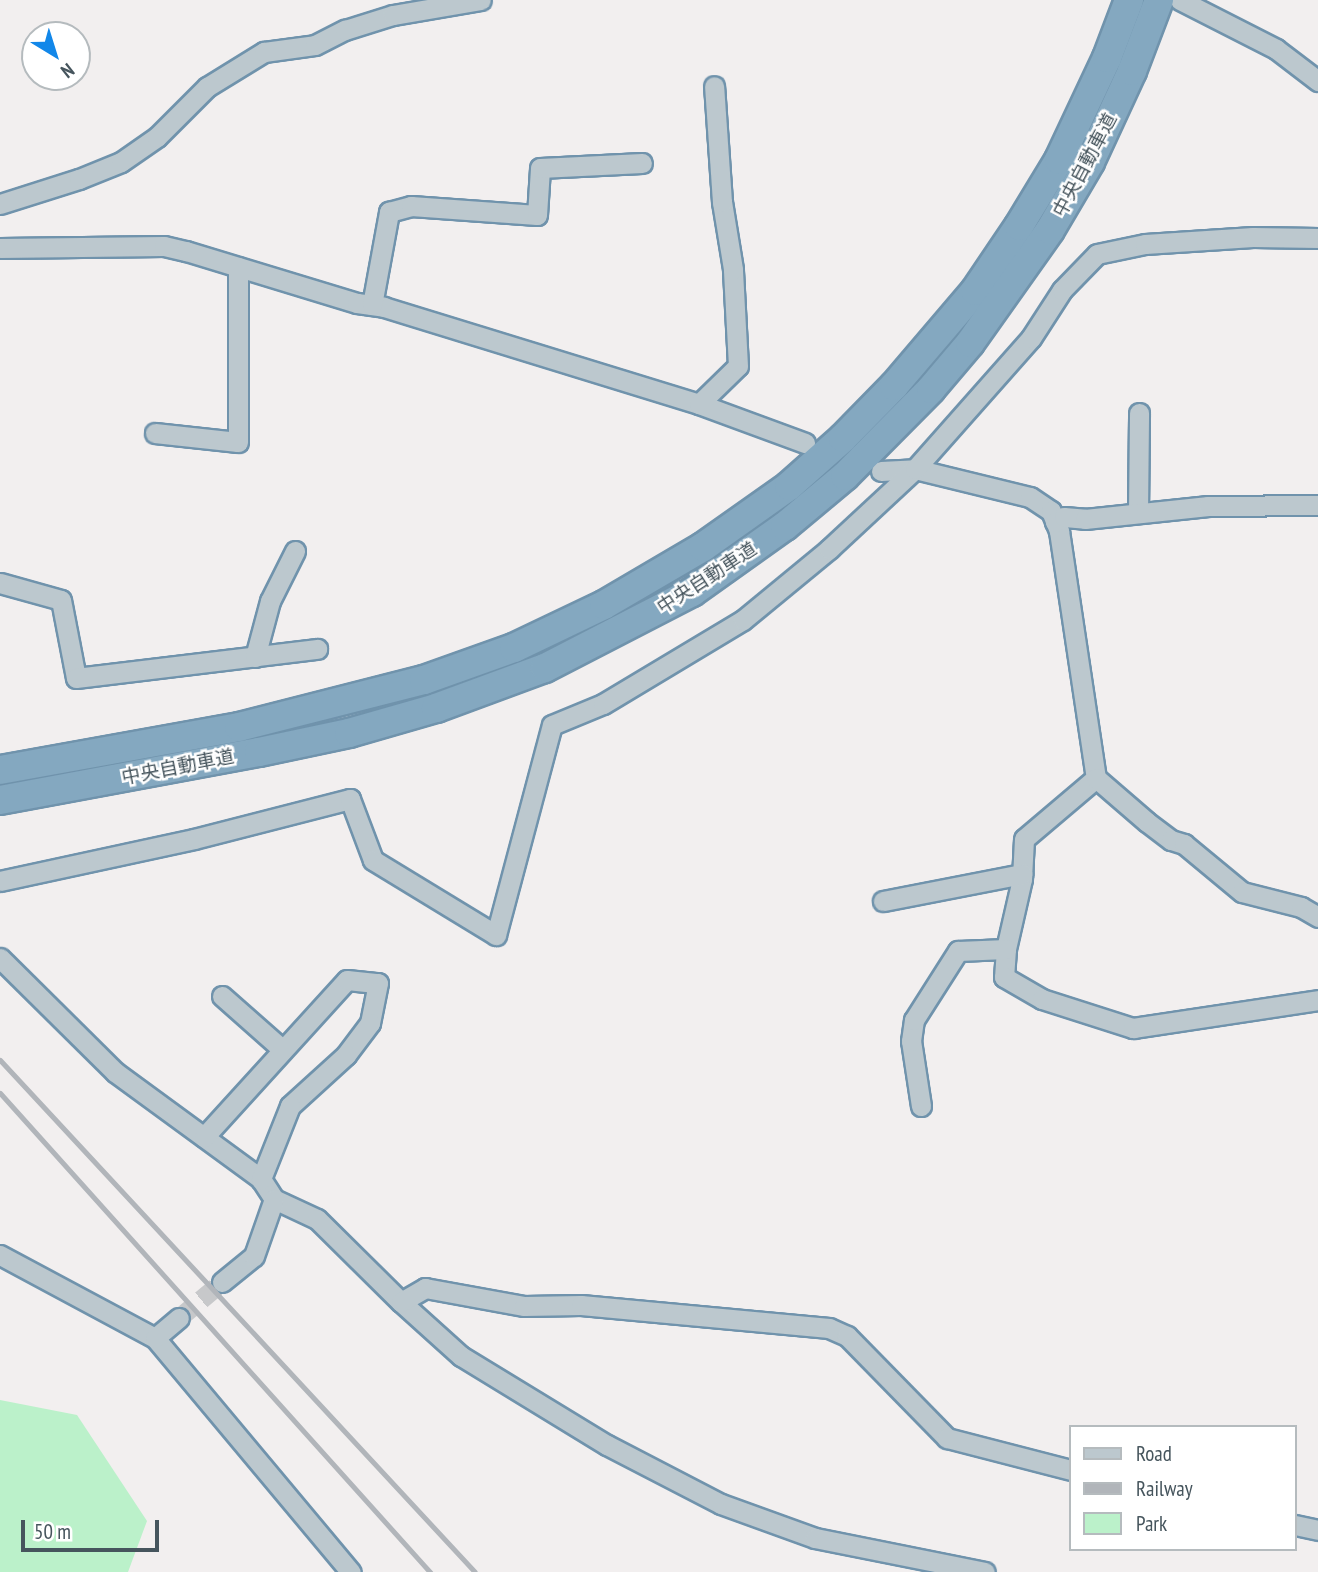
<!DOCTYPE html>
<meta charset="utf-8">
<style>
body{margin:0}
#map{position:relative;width:1318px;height:1572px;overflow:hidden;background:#f2efef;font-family:"PT Sans Narrow","Noto Sans JP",sans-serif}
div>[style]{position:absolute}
.green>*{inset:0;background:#bbf1ca}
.minor-tunnel>*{height:19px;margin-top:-9.5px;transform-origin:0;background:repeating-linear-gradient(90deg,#c7c8ca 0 19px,transparent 0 29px)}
.roads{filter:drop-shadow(2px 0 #7093ac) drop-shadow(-2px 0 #7093ac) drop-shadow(0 2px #7093ac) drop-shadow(0 -2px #7093ac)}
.minor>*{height:19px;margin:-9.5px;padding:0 9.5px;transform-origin:9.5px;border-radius:9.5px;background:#bcc8ce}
.highway>*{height:28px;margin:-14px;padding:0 14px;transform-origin:14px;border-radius:14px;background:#84a8c0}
.rail>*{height:5px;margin:-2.5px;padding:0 2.5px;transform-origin:2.5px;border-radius:2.5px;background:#b1b5ba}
span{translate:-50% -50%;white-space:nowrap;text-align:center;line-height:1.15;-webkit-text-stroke:5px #fff;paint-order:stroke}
.street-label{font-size:19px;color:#46555d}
.legend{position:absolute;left:1069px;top:1425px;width:228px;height:126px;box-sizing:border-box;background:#fff;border:2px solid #b5bbbe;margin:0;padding:9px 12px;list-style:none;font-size:21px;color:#46555d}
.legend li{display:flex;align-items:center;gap:14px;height:35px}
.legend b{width:35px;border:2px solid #b5bbbe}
.north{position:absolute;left:21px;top:21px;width:70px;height:70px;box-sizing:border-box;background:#fff;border:2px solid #b5bbbe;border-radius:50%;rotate:142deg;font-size:19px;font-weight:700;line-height:28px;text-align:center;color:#46555d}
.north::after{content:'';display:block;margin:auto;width:24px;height:32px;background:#1287e9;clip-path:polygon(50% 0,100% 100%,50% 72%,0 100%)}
.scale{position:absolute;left:21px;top:1520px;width:138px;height:32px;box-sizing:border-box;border:4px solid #46555d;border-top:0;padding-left:9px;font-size:21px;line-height:24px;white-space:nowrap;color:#46555d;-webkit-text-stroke:5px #fff;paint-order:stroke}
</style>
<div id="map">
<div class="green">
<i style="clip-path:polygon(0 1400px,77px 1415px,147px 1521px,128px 1572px,0 1572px)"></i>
</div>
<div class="minor-tunnel">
<i style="left:179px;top:1318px;width:56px;rotate:-39.9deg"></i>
</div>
<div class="roads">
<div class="minor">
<i style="left:1180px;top:0;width:108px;rotate:27deg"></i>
<i style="left:1276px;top:49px;width:53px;rotate:37.3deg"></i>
<i style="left:0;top:204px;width:83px;rotate:-17.6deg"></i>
<i style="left:79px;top:179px;width:45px;rotate:-22deg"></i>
<i style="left:121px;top:162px;width:44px;rotate:-34.8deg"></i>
<i style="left:157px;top:137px;width:71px;rotate:-45deg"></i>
<i style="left:207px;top:87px;width:67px;rotate:-31.6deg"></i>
<i style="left:264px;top:52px;width:51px;rotate:-7.8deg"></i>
<i style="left:315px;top:45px;width:34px;rotate:-27deg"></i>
<i style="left:345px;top:30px;width:50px;rotate:-17.4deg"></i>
<i style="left:393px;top:15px;width:89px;rotate:-9.7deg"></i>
<i style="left:0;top:248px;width:164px;rotate:-0.7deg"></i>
<i style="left:164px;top:246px;width:23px;rotate:13deg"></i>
<i style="left:186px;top:251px;width:179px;rotate:16.9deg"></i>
<i style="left:357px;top:303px;width:27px;rotate:8deg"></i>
<i style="left:384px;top:307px;width:330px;rotate:17.1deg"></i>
<i style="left:699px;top:404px;width:113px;rotate:20.2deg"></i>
<i style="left:372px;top:305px;width:95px;rotate:-79.6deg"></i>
<i style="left:389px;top:212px;width:23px;rotate:-15deg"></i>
<i style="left:411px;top:206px;width:126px;rotate:4.1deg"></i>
<i style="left:537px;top:215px;width:47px;rotate:-86.3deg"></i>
<i style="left:540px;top:168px;width:102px;rotate:-2.8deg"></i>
<i style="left:699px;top:404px;width:54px;rotate:-44.3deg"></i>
<i style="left:738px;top:366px;width:97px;rotate:-93deg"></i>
<i style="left:733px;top:269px;width:68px;rotate:-99.3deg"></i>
<i style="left:722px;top:202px;width:116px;rotate:-93.9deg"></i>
<i style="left:155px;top:433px;width:83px;rotate:6.2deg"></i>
<i style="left:238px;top:442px;width:175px;rotate:-90deg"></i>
<i style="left:881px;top:471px;width:34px;rotate:-3deg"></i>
<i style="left:915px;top:469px;width:118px;rotate:13.7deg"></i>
<i style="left:1030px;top:497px;width:25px;rotate:34deg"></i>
<i style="left:1051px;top:511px;width:22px;rotate:68deg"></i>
<i style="left:1059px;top:531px;width:250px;rotate:81.5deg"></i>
<i style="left:1096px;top:778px;width:94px;rotate:139.7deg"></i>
<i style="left:1024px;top:839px;width:40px;rotate:92.9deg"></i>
<i style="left:1022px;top:879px;width:72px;rotate:102.9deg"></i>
<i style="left:1006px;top:949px;width:28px;rotate:94deg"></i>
<i style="left:1004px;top:977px;width:44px;rotate:30.1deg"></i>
<i style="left:1042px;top:999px;width:96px;rotate:17.7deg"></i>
<i style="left:1133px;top:1028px;width:187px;rotate:-8.6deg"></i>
<i style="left:1138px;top:513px;width:100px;rotate:-89.4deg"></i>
<i style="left:1055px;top:522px;width:10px;rotate:-29deg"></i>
<i style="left:1064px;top:517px;width:21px;rotate:5deg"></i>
<i style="left:1085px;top:519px;width:124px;rotate:-6deg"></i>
<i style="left:1208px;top:506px;width:110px;rotate:-0.5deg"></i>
<i style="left:0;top:583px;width:63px;rotate:15.6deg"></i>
<i style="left:61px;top:600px;width:79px;rotate:79.1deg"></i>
<i style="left:76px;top:678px;width:243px;rotate:-6.9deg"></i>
<i style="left:255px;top:657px;width:58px;rotate:-75deg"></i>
<i style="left:270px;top:601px;width:56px;rotate:-63.4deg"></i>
<i style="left:1096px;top:778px;width:67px;rotate:40.8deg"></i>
<i style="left:1147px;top:822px;width:30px;rotate:37deg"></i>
<i style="left:1171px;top:840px;width:14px;rotate:17deg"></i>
<i style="left:1184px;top:844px;width:75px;rotate:39.6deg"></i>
<i style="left:1242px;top:892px;width:61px;rotate:14.3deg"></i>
<i style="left:1301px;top:907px;width:20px;rotate:30deg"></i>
<i style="left:0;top:881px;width:198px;rotate:-12.2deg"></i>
<i style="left:194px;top:839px;width:161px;rotate:-14.4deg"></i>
<i style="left:350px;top:799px;width:65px;rotate:69.3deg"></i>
<i style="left:373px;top:860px;width:144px;rotate:31.4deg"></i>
<i style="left:496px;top:935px;width:217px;rotate:-75.1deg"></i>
<i style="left:552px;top:725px;width:55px;rotate:-22.4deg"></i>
<i style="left:603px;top:704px;width:163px;rotate:-31deg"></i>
<i style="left:743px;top:620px;width:112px;rotate:-39.5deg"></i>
<i style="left:829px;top:549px;width:117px;rotate:-42.9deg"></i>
<i style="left:915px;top:469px;width:175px;rotate:-48.5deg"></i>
<i style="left:1031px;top:338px;width:57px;rotate:-57.1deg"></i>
<i style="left:1062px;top:290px;width:50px;rotate:-45.8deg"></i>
<i style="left:1097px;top:254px;width:49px;rotate:-11.8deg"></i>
<i style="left:1145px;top:244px;width:108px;rotate:-3.7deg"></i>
<i style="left:1253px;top:237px;width:65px;rotate:0.9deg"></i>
<i style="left:883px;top:901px;width:142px;rotate:-11deg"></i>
<i style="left:0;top:958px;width:162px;rotate:44.7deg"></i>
<i style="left:115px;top:1072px;width:181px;rotate:36.2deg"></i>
<i style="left:261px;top:1179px;width:24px;rotate:57deg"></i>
<i style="left:274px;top:1199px;width:47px;rotate:24.9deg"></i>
<i style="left:317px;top:1219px;width:118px;rotate:44.7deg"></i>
<i style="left:401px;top:1302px;width:81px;rotate:42deg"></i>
<i style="left:461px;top:1356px;width:171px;rotate:31.4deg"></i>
<i style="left:607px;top:1445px;width:128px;rotate:27.4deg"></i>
<i style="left:721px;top:1504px;width:100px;rotate:19.9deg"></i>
<i style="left:815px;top:1538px;width:173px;rotate:11.3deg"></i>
<i style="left:222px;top:996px;width:81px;rotate:41.5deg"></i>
<i style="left:921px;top:1106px;width:66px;rotate:-98.7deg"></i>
<i style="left:911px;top:1041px;width:21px;rotate:-82deg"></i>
<i style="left:914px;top:1020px;width:82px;rotate:-57.5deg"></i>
<i style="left:958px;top:951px;width:48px;rotate:-2.4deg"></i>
<i style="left:204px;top:1137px;width:212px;rotate:-47.7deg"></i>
<i style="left:347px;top:980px;width:31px;rotate:6deg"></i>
<i style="left:378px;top:983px;width:41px;rotate:101.3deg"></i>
<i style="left:370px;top:1023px;width:40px;rotate:127deg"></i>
<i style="left:346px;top:1055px;width:76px;rotate:137.7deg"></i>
<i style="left:290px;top:1106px;width:79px;rotate:111.7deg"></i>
<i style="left:0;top:1255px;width:176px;rotate:28.2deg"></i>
<i style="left:155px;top:1338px;width:305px;rotate:50.1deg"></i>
<i style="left:222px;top:1282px;width:41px;rotate:-39.1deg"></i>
<i style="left:254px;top:1256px;width:60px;rotate:-70.7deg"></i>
<i style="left:401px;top:1302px;width:28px;rotate:-30deg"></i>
<i style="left:425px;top:1288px;width:101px;rotate:10.3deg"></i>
<i style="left:524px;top:1306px;width:57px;rotate:-1deg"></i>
<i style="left:581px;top:1305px;width:249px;rotate:5.3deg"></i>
<i style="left:829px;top:1328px;width:20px;rotate:24deg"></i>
<i style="left:847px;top:1336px;width:143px;rotate:45.6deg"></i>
<i style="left:947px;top:1438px;width:128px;rotate:14.5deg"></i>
<i style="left:155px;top:1338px;width:31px;rotate:-40deg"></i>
<i style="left:1295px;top:1525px;width:24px;rotate:12deg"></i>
</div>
<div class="highway">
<i style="left:0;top:770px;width:243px;rotate:-10.2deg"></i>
<i style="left:239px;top:727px;width:191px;rotate:-14.3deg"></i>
<i style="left:424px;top:680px;width:96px;rotate:-19.6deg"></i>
<i style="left:514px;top:648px;width:100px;rotate:-25.5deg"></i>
<i style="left:604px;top:605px;width:115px;rotate:-30.4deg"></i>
<i style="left:703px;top:547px;width:105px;rotate:-35.3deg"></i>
<i style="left:789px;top:486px;width:72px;rotate:-41.6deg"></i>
<i style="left:843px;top:438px;width:73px;rotate:-45.6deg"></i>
<i style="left:894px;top:386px;width:125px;rotate:-49.5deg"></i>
<i style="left:975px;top:291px;width:78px;rotate:-55.9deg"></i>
<i style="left:1019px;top:226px;width:77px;rotate:-58.8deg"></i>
<i style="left:1059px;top:160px;width:113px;rotate:-64.8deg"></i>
<i style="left:1107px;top:58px;width:62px;rotate:-69.2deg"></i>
<i style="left:0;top:800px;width:263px;rotate:-10.5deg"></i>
<i style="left:259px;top:752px;width:92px;rotate:-11.9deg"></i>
<i style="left:349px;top:733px;width:91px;rotate:-16deg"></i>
<i style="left:436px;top:708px;width:116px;rotate:-20.2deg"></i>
<i style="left:545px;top:668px;width:165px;rotate:-27.3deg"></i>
<i style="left:692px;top:592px;width:114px;rotate:-35.4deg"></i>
<i style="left:785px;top:526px;width:78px;rotate:-39.8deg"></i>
<i style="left:845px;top:476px;width:122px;rotate:-45.3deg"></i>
<i style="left:931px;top:389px;width:60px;rotate:-49.7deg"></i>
<i style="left:970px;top:343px;width:138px;rotate:-54.7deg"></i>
<i style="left:1050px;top:230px;width:79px;rotate:-59.5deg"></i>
<i style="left:1090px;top:162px;width:100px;rotate:-65.2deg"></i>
<i style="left:1132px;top:71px;width:76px;rotate:-69.2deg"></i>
</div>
</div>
<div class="rail">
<i style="left:0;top:1060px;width:698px;rotate:47.15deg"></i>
<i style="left:0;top:1093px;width:644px;rotate:48.09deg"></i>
</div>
<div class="street-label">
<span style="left:1085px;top:165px;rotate:-62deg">中央自動車道</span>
<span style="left:707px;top:578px;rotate:-33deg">中央自動車道</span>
<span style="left:178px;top:767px;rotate:-11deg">中央自動車道</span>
</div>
<ul class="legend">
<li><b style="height:9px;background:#bcc8ce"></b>Road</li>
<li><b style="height:9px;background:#b1b5ba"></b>Railway</li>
<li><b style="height:19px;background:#bbf1ca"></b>Park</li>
</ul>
<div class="north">N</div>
<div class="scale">50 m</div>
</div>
